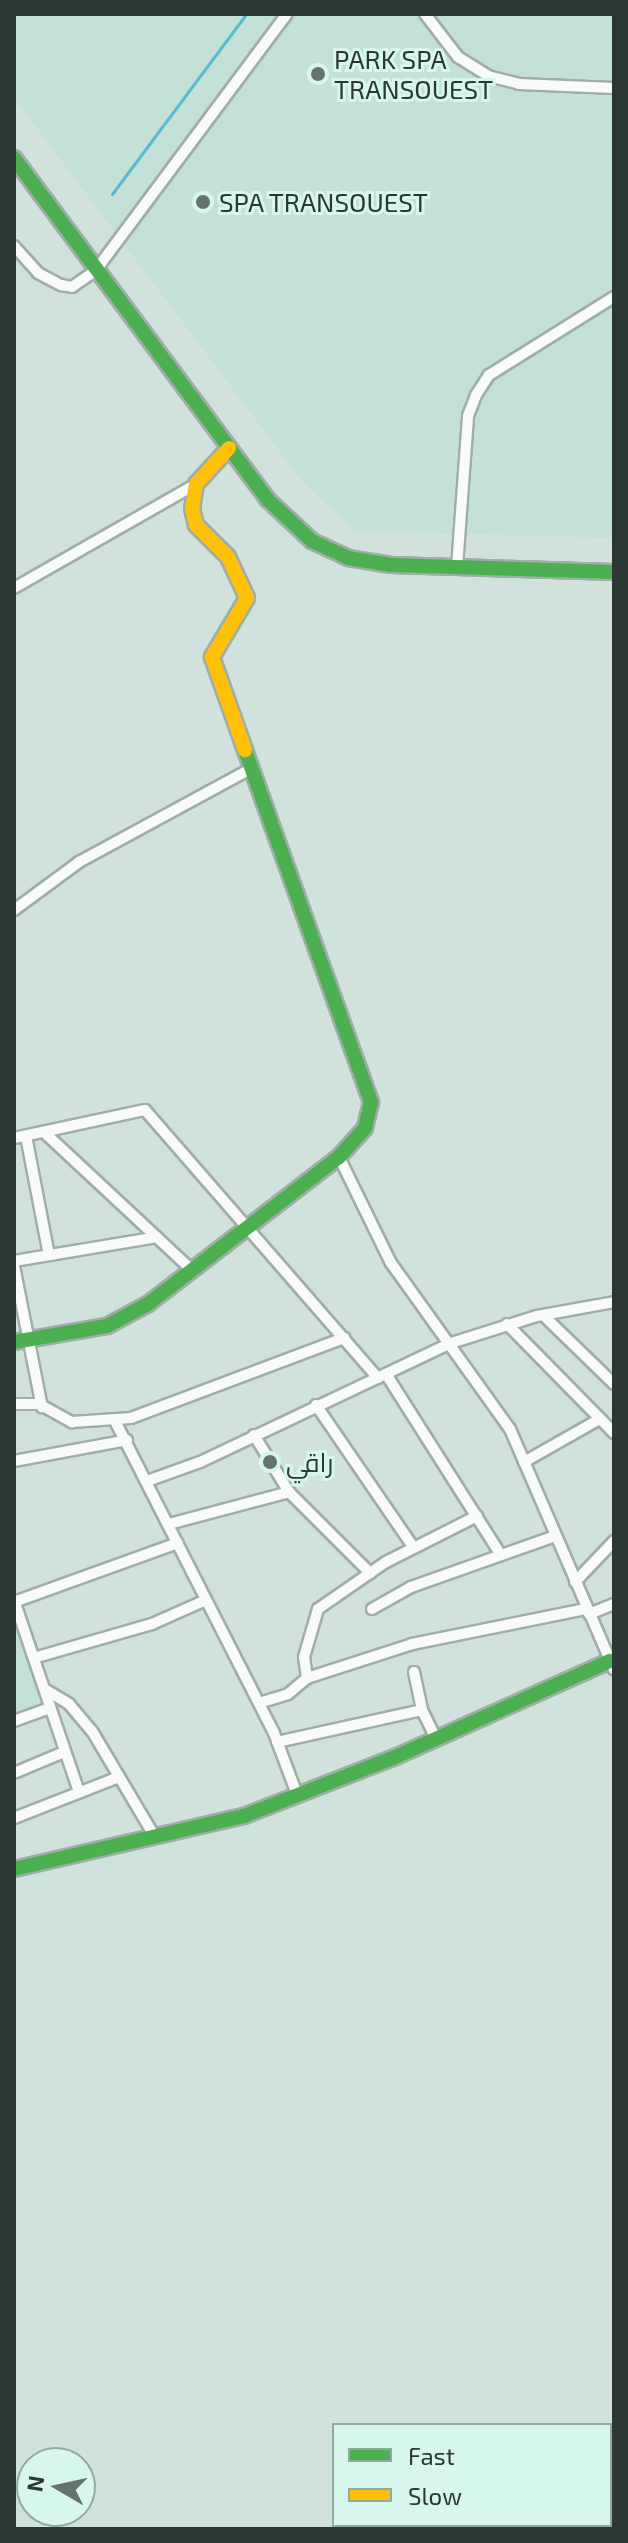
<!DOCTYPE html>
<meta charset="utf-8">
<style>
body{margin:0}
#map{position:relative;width:628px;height:2543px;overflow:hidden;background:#d1e2dc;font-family:"Exo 2",Cairo,sans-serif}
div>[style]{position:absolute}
.built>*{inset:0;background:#c3e1d7}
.stream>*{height:3px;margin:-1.5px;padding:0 1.5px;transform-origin:1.5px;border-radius:1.5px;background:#59bad2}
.roads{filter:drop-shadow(2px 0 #a0ada9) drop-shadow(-2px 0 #a0ada9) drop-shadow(0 2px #a0ada9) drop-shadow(0 -2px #a0ada9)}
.street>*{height:10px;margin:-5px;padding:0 5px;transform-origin:5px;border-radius:5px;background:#f8fbfa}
.fast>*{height:14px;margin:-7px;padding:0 7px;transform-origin:7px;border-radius:7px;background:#4caf50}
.slow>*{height:14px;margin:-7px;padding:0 7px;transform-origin:7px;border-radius:7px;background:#ffc107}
.dots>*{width:22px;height:22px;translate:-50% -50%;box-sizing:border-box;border:4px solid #d7f7ec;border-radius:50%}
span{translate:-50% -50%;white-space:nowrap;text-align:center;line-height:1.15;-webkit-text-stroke:6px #d7f7ec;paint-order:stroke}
.poi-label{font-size:26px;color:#2b3733}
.left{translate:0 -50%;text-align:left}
.frame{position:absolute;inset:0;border:16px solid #2b3733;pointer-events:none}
.legend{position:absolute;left:332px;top:2423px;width:280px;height:104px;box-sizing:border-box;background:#d7f7ec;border:2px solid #92aaa2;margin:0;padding:10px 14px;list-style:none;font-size:24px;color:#2b3733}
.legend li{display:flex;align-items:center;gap:16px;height:40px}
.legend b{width:40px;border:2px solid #92aaa2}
.north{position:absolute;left:16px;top:2447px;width:80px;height:80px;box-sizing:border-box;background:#d7f7ec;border:2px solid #92aaa2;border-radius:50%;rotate:279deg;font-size:22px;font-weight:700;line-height:32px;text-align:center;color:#2b3733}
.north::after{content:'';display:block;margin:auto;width:28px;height:36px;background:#65736e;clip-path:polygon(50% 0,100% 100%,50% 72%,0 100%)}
</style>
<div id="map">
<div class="built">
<i style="clip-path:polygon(14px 14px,614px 14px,614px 538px,354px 531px,301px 480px,14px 98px)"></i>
<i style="clip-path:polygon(14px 1615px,44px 1705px,14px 1716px)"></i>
</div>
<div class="stream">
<i style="left:112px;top:194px;width:224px;rotate:-53.3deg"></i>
</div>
<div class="roads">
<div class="street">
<i style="left:425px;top:14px;width:54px;rotate:52.5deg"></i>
<i style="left:458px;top:57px;width:36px;rotate:32deg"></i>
<i style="left:488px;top:76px;width:32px;rotate:14deg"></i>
<i style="left:519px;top:84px;width:95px;rotate:2.4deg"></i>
<i style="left:14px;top:246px;width:36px;rotate:48deg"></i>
<i style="left:38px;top:273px;width:26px;rotate:28deg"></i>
<i style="left:61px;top:285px;width:11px;rotate:10deg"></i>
<i style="left:72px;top:287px;width:29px;rotate:-35deg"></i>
<i style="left:96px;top:270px;width:319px;rotate:-53.3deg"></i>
<i style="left:457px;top:567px;width:151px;rotate:-85.8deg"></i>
<i style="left:468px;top:416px;width:22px;rotate:-69deg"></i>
<i style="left:476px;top:395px;width:24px;rotate:-57deg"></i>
<i style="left:489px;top:375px;width:147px;rotate:-32deg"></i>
<i style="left:14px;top:588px;width:210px;rotate:-29.7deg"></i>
<i style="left:14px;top:910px;width:81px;rotate:-36.4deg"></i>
<i style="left:79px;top:862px;width:197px;rotate:-28.5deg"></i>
<i style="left:46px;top:1134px;width:200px;rotate:43deg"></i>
<i style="left:26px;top:1136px;width:121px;rotate:79.1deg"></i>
<i style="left:14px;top:1138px;width:134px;rotate:-12.1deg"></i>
<i style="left:145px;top:1110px;width:355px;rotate:49deg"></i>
<i style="left:339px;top:1157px;width:118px;rotate:63.9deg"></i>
<i style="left:391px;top:1263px;width:204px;rotate:54.4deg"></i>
<i style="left:510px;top:1429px;width:262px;rotate:66.6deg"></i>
<i style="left:14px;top:1261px;width:145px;rotate:-9.5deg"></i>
<i style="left:14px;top:1266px;width:144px;rotate:78.8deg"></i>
<i style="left:543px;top:1315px;width:99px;rotate:44.2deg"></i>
<i style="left:507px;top:1324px;width:153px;rotate:45.5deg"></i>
<i style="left:386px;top:1374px;width:214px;rotate:57.6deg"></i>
<i style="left:14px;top:1404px;width:25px"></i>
<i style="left:39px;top:1404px;width:38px;rotate:29deg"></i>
<i style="left:72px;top:1422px;width:59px;rotate:-3.9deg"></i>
<i style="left:131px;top:1418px;width:228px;rotate:-20.6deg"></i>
<i style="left:316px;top:1405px;width:173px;rotate:55.6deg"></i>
<i style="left:115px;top:1421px;width:350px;rotate:63deg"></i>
<i style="left:274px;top:1733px;width:68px;rotate:69.4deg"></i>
<i style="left:254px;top:1435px;width:67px;rotate:58.4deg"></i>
<i style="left:289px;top:1492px;width:115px;rotate:45deg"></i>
<i style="left:14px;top:1461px;width:115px;rotate:-10.5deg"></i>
<i style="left:524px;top:1462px;width:85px;rotate:-29.6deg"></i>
<i style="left:150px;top:1480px;width:53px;rotate:-19.8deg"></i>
<i style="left:200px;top:1462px;width:275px;rotate:-25.4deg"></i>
<i style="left:448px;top:1344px;width:93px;rotate:-17.5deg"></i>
<i style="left:537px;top:1316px;width:78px;rotate:-10.3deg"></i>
<i style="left:169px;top:1524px;width:124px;rotate:-14.9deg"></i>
<i style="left:575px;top:1582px;width:57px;rotate:-46.4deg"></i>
<i style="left:14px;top:1600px;width:203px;rotate:71.3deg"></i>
<i style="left:14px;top:1602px;width:174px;rotate:-19.8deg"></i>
<i style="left:372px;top:1609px;width:45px;rotate:-29.4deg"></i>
<i style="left:411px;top:1587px;width:153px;rotate:-19.5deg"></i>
<i style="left:589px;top:1614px;width:27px;rotate:-22deg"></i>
<i style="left:37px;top:1657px;width:120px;rotate:-16deg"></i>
<i style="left:152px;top:1624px;width:59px;rotate:-24deg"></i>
<i style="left:414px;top:1672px;width:39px;rotate:78deg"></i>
<i style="left:422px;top:1710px;width:32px;rotate:64deg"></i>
<i style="left:307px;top:1678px;width:21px;rotate:-98deg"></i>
<i style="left:304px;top:1657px;width:50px;rotate:-73.7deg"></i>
<i style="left:318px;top:1609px;width:83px;rotate:-34.7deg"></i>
<i style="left:386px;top:1562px;width:102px;rotate:-26.8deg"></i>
<i style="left:46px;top:1690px;width:27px;rotate:31deg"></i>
<i style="left:69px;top:1704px;width:35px;rotate:50deg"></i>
<i style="left:92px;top:1731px;width:123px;rotate:59.3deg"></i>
<i style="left:259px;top:1703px;width:30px;rotate:-17deg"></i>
<i style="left:288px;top:1694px;width:25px;rotate:-40deg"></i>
<i style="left:307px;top:1678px;width:110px;rotate:-17.9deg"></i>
<i style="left:412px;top:1644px;width:177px;rotate:-11.4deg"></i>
<i style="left:14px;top:1721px;width:38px;rotate:-20deg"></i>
<i style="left:277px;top:1742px;width:148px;rotate:-12.4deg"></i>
<i style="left:14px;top:1773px;width:54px;rotate:-22.8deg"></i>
<i style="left:14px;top:1818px;width:113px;rotate:-21.3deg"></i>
</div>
<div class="fast">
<i style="left:14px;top:158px;width:425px;rotate:53.4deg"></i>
<i style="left:267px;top:499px;width:62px;rotate:43deg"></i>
<i style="left:312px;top:541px;width:40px;rotate:25deg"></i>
<i style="left:348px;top:558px;width:44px;rotate:9.2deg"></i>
<i style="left:391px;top:565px;width:223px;rotate:1.8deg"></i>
<i style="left:14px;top:1342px;width:94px;rotate:-9.8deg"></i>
<i style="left:107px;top:1326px;width:47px;rotate:-28.2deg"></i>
<i style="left:148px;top:1304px;width:241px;rotate:-37.6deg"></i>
<i style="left:339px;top:1157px;width:39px;rotate:-48deg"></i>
<i style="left:365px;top:1128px;width:27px;rotate:-77deg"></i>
<i style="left:371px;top:1102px;width:374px;rotate:-109.7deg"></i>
<i style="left:14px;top:1869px;width:236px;rotate:-13deg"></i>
<i style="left:244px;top:1816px;width:160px;rotate:-21.3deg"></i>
<i style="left:393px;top:1758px;width:238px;rotate:-24.1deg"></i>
<i style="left:521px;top:2529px;width:27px;rotate:-8deg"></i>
</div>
<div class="slow">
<i style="left:229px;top:448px;width:49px;rotate:132.5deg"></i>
<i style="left:196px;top:484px;width:24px;rotate:99deg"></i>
<i style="left:192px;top:508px;width:17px;rotate:77deg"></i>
<i style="left:196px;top:525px;width:45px;rotate:45deg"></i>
<i style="left:228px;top:557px;width:45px;rotate:65.1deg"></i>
<i style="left:247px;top:598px;width:69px;rotate:120.7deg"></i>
<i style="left:212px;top:657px;width:99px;rotate:70.5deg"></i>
<i style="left:610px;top:2516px;width:4px;rotate:-14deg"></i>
</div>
</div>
<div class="dots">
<i style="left:318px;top:74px;background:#65736e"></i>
<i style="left:203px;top:202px;background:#65736e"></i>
<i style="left:270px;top:1462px;background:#65736e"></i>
</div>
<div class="poi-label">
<span class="left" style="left:334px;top:74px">PARK SPA<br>TRANSOUEST</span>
<span class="left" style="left:219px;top:202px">SPA TRANSOUEST</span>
<span class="left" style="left:286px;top:1462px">راقي</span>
</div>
<div class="frame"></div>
<ul class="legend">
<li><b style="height:10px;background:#4caf50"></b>Fast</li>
<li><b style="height:10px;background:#ffc107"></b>Slow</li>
</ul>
<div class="north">N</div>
</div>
